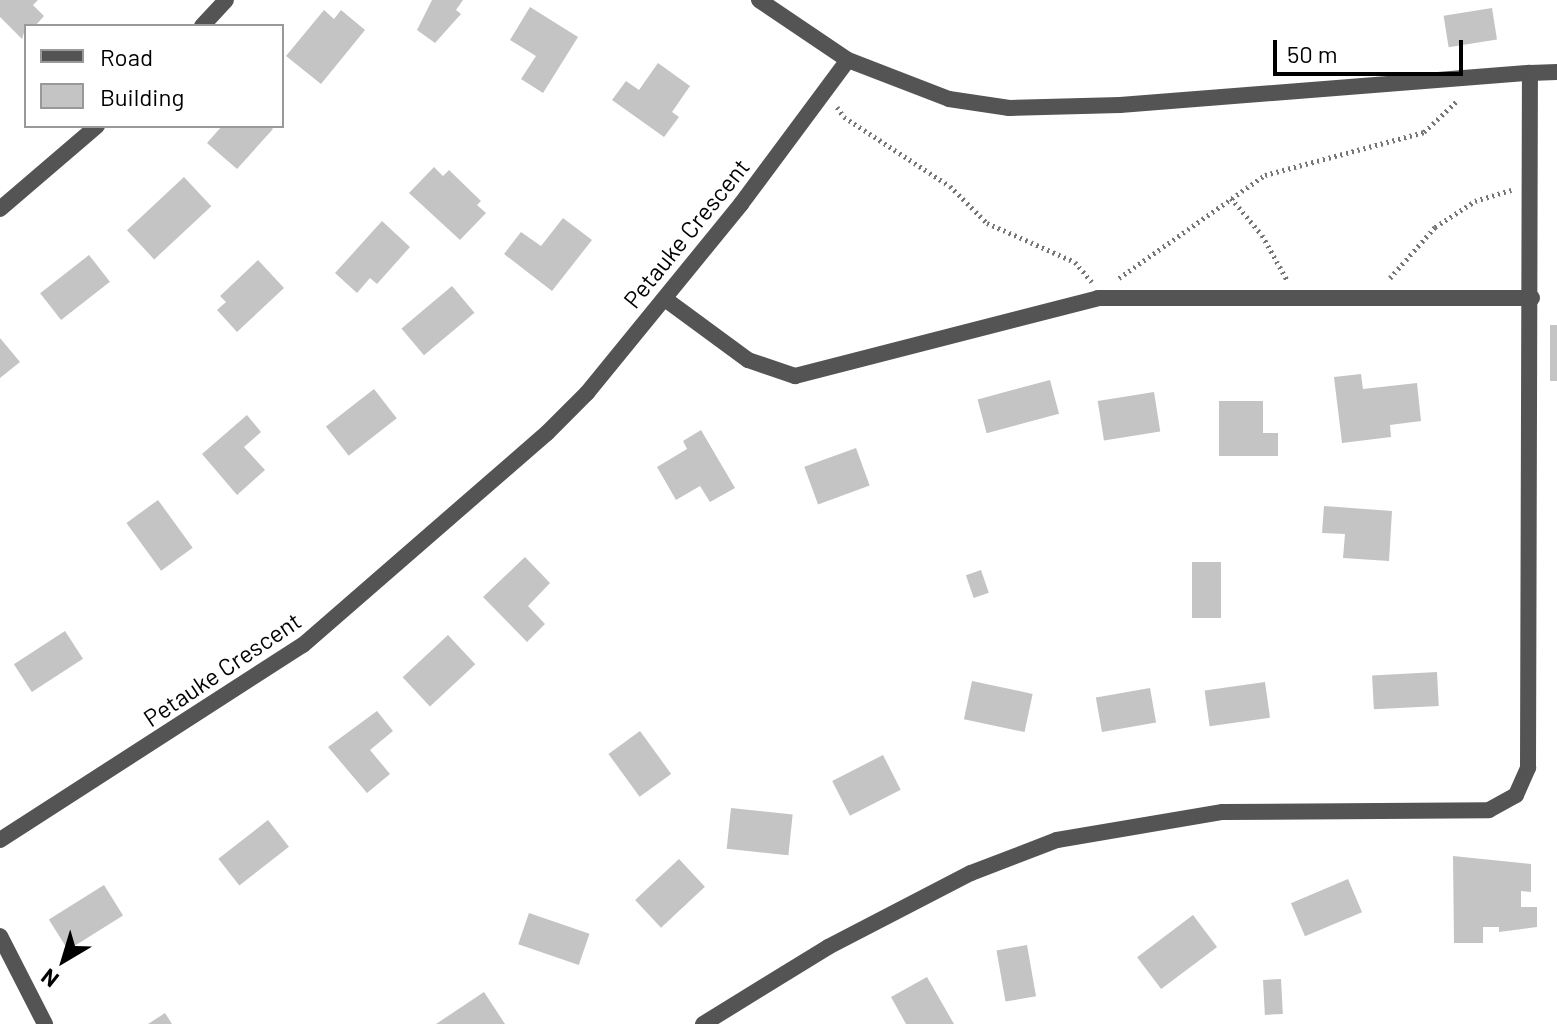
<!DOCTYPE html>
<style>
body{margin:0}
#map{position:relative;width:1557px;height:1024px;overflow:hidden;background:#fff;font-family:Barlow,sans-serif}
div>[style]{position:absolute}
.building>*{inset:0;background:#c4c4c4;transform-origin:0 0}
.path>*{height:5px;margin-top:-2.5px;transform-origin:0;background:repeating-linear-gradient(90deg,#767676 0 2px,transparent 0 6px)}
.minor>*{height:16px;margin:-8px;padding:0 8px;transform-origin:8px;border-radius:8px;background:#545454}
span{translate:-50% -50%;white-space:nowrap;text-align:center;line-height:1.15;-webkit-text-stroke:6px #fff;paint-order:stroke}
.street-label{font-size:24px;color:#000}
.legend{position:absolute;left:24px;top:24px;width:260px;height:104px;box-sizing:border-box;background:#fff;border:2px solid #999;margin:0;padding:10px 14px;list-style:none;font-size:24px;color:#000}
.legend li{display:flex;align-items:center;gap:16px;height:40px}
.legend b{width:40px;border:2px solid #999}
.north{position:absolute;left:24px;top:920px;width:80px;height:80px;-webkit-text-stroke:6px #fff;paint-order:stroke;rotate:218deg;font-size:22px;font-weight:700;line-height:32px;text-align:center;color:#000}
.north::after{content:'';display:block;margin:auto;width:28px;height:36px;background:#000;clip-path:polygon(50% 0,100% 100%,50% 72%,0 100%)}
.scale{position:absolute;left:1273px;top:40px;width:190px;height:36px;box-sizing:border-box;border:4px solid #000;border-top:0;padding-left:10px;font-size:24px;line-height:28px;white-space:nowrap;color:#000;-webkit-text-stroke:6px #fff;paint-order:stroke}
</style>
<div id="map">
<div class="building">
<i style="clip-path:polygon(0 0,38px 0,33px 5px,44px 16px,35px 26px,26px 26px,22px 39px,0 17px)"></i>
<i style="clip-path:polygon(432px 0,463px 0,456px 10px,461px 14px,435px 43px,417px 30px)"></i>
<i style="clip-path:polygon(530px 7px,578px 37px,543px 93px,521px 79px,536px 56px,510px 40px)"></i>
<i style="left:1492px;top:8px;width:32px;height:49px;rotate:81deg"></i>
<i style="clip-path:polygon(324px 10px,334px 19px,341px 10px,365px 30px,321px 84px,286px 56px)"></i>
<i style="clip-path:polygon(658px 63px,690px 86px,672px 112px,679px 117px,664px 137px,612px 100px,626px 81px,639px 90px)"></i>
<i style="clip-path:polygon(222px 126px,270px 126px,273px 129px,237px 169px,207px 143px)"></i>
<i style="clip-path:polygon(434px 167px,443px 176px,449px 170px,481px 201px,477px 205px,486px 213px,460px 240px,409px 193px)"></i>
<i style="left:184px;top:177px;width:40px;height:78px;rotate:47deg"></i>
<i style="clip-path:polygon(563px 218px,592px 240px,552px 291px,504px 254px,521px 232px,541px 246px)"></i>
<i style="clip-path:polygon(382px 221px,410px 247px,377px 284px,370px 278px,357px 293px,335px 273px)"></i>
<i style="left:89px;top:255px;width:34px;height:62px;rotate:52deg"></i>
<i style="clip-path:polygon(258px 260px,284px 288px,237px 332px,217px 310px,226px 302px,220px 296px)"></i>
<i style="left:452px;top:286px;width:35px;height:66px;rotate:50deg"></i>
<i style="left:1550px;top:325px;width:7px;height:56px"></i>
<i style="clip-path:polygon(0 338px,20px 362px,0 378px)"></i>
<i style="clip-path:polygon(1361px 374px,1363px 389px,1417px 383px,1421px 421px,1390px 425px,1391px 437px,1342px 443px,1334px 377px)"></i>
<i style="left:1050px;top:380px;width:35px;height:75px;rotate:75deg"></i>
<i style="left:374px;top:389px;width:37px;height:61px;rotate:52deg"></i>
<i style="left:1154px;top:392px;width:40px;height:57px;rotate:81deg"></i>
<i style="clip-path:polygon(1219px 401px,1263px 401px,1263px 433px,1278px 433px,1278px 456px,1219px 456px)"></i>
<i style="clip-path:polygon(247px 415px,261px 432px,244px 447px,265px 470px,237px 495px,202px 454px)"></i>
<i style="clip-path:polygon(701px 430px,735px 488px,710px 502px,700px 486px,676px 500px,657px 467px,687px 449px,683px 441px)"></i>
<i style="left:856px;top:448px;width:40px;height:55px;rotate:70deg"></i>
<i style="left:158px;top:500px;width:59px;height:39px;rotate:54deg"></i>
<i style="clip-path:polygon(1324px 506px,1392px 511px,1389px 561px,1343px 558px,1345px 534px,1322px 533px)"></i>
<i style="clip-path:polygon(525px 557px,550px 583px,528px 606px,545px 624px,527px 642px,483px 597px)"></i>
<i style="left:1192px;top:562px;width:29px;height:56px"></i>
<i style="left:981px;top:570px;width:24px;height:16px;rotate:71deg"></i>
<i style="left:65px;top:631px;width:33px;height:61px;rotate:57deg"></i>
<i style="left:448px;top:635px;width:40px;height:62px;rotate:47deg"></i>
<i style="left:1437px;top:672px;width:34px;height:65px;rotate:87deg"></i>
<i style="left:972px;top:681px;width:62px;height:39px;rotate:12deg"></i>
<i style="left:1265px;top:682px;width:36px;height:61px;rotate:82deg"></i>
<i style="left:1150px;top:688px;width:35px;height:55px;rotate:80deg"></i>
<i style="clip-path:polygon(377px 711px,393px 731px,370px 750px,390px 774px,367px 793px,328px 747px)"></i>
<i style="left:640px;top:731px;width:53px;height:39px;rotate:54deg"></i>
<i style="left:883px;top:755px;width:39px;height:57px;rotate:63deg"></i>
<i style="left:731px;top:808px;width:62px;height:41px;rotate:6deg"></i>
<i style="left:268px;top:820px;width:34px;height:63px;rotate:52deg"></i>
<i style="clip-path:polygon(1453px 856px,1531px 864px,1531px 892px,1521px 891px,1521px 907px,1537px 907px,1537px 927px,1499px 932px,1499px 927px,1483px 927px,1483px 943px,1454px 943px)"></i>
<i style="left:679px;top:859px;width:38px;height:60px;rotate:47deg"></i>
<i style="left:1348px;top:879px;width:36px;height:62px;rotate:67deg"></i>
<i style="left:104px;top:885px;width:36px;height:65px;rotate:58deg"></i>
<i style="left:529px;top:913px;width:64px;height:33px;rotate:19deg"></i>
<i style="left:1193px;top:915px;width:40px;height:70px;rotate:53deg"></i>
<i style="left:1027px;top:945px;width:52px;height:31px;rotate:80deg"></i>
<i style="clip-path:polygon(927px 977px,954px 1024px,906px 1024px,891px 997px)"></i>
<i style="left:1281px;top:979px;width:35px;height:18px;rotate:87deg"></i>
<i style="clip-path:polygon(484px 992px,505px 1024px,436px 1024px)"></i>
<i style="clip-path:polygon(165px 1013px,172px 1024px,148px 1024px)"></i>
</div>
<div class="path">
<i style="left:837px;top:107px;width:12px;rotate:55deg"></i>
<i style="left:844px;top:117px;width:126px;rotate:33.1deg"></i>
<i style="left:950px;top:186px;width:52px;rotate:45deg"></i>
<i style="left:987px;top:223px;width:96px;rotate:23.9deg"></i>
<i style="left:1075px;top:262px;width:26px;rotate:50deg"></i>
<i style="left:1231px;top:198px;width:48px;rotate:50deg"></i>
<i style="left:1262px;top:235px;width:51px;rotate:60.9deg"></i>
<i style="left:1119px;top:278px;width:179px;rotate:-35.2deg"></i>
<i style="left:1265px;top:175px;width:165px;rotate:-15.1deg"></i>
<i style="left:1424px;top:132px;width:47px;rotate:-43.3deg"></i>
<i style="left:1390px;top:278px;width:68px;rotate:-48.6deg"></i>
<i style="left:1435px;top:227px;width:48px;rotate:-33deg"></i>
<i style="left:1475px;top:201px;width:38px;rotate:-17deg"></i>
</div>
<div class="minor">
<i style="left:759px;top:0;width:107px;rotate:34deg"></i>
<i style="left:202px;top:26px;width:35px;rotate:-47deg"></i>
<i style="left:0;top:209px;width:128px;rotate:-40.6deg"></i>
<i style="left:665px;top:299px;width:103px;rotate:36.3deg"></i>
<i style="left:748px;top:360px;width:50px;rotate:18.8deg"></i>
<i style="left:795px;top:376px;width:313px;rotate:-14.4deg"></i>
<i style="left:1098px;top:298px;width:434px"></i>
<i style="left:0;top:840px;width:360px;rotate:-32.8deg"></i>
<i style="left:303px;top:645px;width:323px;rotate:-41deg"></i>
<i style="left:547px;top:433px;width:57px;rotate:-45deg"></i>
<i style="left:587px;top:393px;width:244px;rotate:-50.8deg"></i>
<i style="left:741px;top:204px;width:179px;rotate:-53.4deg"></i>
<i style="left:848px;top:60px;width:108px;rotate:21.1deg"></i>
<i style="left:949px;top:99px;width:61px;rotate:8.5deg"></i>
<i style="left:1009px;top:108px;width:111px;rotate:-1.5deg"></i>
<i style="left:1120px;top:105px;width:411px;rotate:-4.5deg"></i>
<i style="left:0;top:936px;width:99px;rotate:62.9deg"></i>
<i style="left:703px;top:1024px;width:147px;rotate:-31.6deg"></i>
<i style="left:828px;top:947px;width:161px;rotate:-27.4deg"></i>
<i style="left:971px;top:873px;width:92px;rotate:-21deg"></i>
<i style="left:1057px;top:840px;width:168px;rotate:-9.6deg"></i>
<i style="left:1223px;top:812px;width:266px;rotate:-0.4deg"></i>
<i style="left:1489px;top:810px;width:31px;rotate:-29deg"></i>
<i style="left:1516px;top:795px;width:30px;rotate:-66deg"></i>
<i style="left:1528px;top:768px;width:695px;rotate:-89.84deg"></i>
<i style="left:1530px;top:73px;width:27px;rotate:-2deg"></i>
</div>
<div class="street-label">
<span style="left:686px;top:233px;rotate:-51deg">Petauke Crescent</span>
<span style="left:222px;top:669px;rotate:-34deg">Petauke Crescent</span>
</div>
<ul class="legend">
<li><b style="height:10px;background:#545454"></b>Road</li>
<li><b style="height:22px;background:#c4c4c4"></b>Building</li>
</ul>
<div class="north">N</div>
<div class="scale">50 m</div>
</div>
